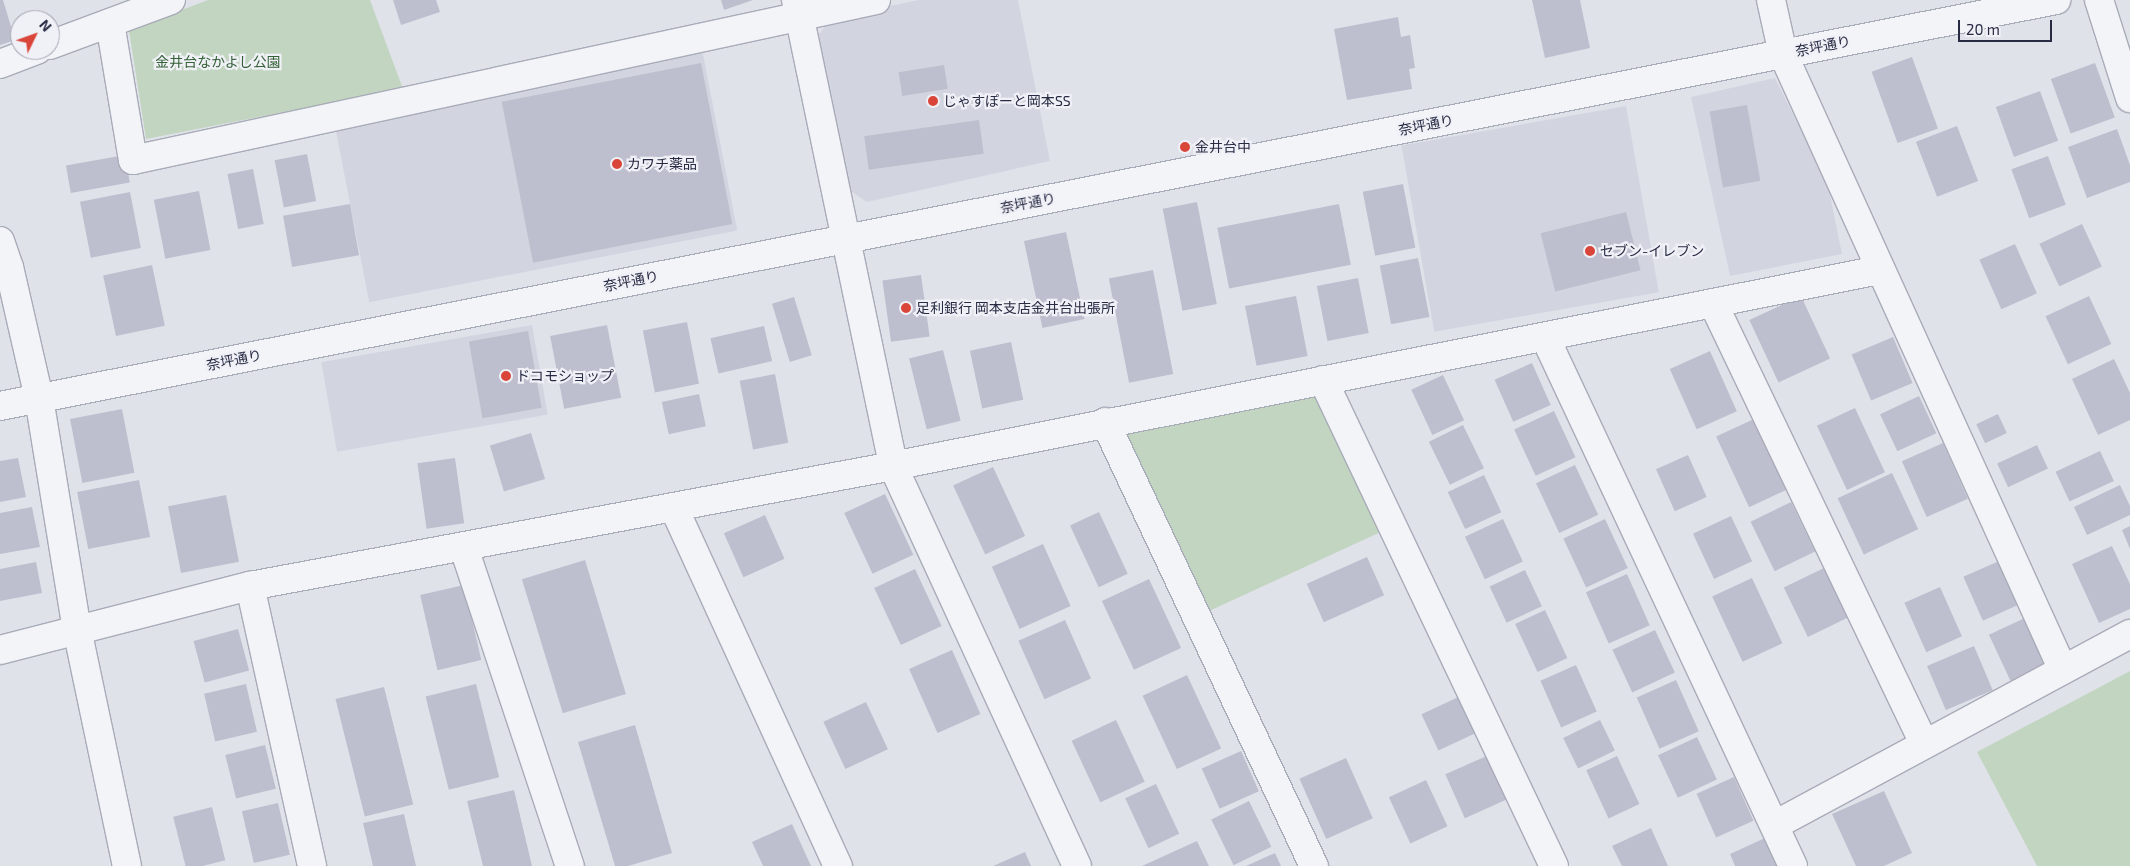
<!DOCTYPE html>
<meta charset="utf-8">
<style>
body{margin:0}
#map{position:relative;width:2130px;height:866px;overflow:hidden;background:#e0e2ea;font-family:"Exo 2","Noto Sans JP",sans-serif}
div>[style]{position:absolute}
.built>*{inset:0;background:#d2d4df;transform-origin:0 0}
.green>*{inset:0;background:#c1d5c0}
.building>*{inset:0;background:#bdbfce;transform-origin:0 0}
.roads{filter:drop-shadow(1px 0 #a8abb8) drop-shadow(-1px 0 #a8abb8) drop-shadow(0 1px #a8abb8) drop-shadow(0 -1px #a8abb8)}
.minor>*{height:28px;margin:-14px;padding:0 14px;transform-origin:14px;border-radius:14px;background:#f3f4f8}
.dots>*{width:14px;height:14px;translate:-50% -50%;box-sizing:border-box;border:2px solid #f0f1f7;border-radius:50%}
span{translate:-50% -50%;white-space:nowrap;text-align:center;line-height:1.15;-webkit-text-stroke:4.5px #f0f1f7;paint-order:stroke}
.street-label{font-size:14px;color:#272b43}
.park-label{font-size:14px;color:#336034}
.poi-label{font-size:14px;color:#272b43}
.left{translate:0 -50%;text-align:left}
.north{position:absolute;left:10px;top:10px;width:50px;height:50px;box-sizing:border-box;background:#f0f1f7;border:1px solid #a0a2af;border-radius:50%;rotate:48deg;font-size:14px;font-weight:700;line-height:20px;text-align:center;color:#272b43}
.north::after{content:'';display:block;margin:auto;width:18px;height:22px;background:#da453a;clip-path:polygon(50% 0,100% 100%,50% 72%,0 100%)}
.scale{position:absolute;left:1958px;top:20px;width:94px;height:22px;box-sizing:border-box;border:2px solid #272b43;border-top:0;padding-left:6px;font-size:15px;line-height:18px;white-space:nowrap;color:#272b43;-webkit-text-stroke:4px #f0f1f7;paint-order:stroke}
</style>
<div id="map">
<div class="built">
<i style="clip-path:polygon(919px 0,1018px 0,1050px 161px,867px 202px,846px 188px,815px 40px,831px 18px)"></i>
<i style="left:702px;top:49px;width:185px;height:375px;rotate:79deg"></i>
<i style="clip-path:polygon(1775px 78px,1828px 185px,1842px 254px,1730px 276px,1691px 97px)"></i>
<i style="left:1626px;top:106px;width:189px;height:228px;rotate:80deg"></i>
<i style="left:532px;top:325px;width:91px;height:214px;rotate:80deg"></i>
</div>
<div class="green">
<i style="clip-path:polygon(208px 0,370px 0,403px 89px,146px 139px,129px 30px)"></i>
<i style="clip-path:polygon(1316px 391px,1385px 530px,1207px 612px,1121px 430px)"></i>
<i style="clip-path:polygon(2130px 671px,2130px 866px,2037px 866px,1977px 752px)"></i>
</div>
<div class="building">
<i style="clip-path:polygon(0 0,3px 0,15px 40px,0 45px)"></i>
<i style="clip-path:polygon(393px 0,436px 0,440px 12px,401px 25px)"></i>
<i style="clip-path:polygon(721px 0,753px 0,724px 10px)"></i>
<i style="clip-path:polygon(1532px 0,1580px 0,1590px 48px,1545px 58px)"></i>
<i style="clip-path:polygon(1398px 17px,1401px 37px,1410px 35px,1415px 68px,1409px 69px,1412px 89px,1347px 100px,1334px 29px)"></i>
<i style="left:1912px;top:57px;width:76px;height:43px;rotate:70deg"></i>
<i style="left:701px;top:63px;width:164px;height:203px;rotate:79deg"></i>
<i style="left:2095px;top:63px;width:58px;height:47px;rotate:70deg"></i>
<i style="left:944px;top:65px;width:24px;height:46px;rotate:81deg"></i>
<i style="left:2040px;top:91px;width:53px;height:47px;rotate:70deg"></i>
<i style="left:1747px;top:105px;width:77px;height:38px;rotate:80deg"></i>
<i style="left:979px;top:120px;width:34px;height:116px;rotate:82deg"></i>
<i style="left:1957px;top:126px;width:59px;height:44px;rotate:69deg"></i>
<i style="clip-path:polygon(2117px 129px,2130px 165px,2130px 182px,2087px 198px,2068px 147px)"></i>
<i style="left:307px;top:154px;width:48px;height:33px;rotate:79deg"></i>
<i style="left:125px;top:155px;width:28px;height:60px;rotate:80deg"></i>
<i style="left:2048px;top:156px;width:52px;height:39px;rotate:70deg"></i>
<i style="left:253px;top:169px;width:56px;height:26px;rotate:79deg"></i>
<i style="left:1403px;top:184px;width:65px;height:41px;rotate:79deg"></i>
<i style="left:199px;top:191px;width:60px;height:46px;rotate:79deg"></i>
<i style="left:130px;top:192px;width:57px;height:51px;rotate:79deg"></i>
<i style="left:1197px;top:202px;width:104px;height:35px;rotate:79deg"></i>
<i style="left:350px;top:204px;width:52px;height:68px;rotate:80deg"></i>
<i style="left:1339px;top:204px;width:62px;height:124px;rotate:79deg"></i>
<i style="left:1626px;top:212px;width:60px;height:88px;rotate:76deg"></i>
<i style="left:2082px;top:224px;width:47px;height:47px;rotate:65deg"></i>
<i style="left:1066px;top:232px;width:89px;height:43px;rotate:78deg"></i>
<i style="left:2015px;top:244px;width:54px;height:39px;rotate:66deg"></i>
<i style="left:1418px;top:258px;width:60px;height:39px;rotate:79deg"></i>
<i style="left:152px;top:265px;width:62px;height:50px;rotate:78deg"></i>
<i style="left:1153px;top:270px;width:106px;height:45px;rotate:79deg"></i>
<i style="left:921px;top:275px;width:62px;height:39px;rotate:82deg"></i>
<i style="left:1358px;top:278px;width:56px;height:42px;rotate:79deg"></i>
<i style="left:1296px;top:296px;width:61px;height:52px;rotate:79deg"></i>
<i style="left:1801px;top:296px;width:69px;height:57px;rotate:65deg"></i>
<i style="left:2089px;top:296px;width:53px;height:48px;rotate:65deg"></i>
<i style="left:794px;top:297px;width:61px;height:23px;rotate:73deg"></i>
<i style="left:687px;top:322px;width:63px;height:45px;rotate:79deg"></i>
<i style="left:607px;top:325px;width:74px;height:58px;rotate:79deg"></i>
<i style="left:764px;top:326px;width:36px;height:55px;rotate:77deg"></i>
<i style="left:528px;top:331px;width:78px;height:60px;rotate:80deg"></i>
<i style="left:1893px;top:337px;width:50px;height:45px;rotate:67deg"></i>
<i style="left:1011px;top:342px;width:59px;height:42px;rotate:78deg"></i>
<i style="left:943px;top:350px;width:73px;height:35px;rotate:76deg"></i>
<i style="left:1710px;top:351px;width:66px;height:44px;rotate:66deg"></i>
<i style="clip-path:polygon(2114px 359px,2130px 393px,2130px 420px,2098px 435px,2072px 379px)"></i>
<i style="left:1532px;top:363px;width:46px;height:41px;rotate:66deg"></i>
<i style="left:775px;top:374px;width:70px;height:36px;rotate:79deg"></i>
<i style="left:1443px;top:375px;width:50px;height:35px;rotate:65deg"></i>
<i style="left:699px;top:394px;width:33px;height:38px;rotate:78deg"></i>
<i style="left:1919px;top:396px;width:41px;height:43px;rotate:65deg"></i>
<i style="left:1855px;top:408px;width:71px;height:42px;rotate:65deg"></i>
<i style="left:122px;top:409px;width:65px;height:53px;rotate:79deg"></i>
<i style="left:1554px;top:411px;width:51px;height:44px;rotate:65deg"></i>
<i style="left:1998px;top:414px;width:21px;height:24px;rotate:65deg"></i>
<i style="left:1756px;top:418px;width:78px;height:44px;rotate:65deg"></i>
<i style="left:1463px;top:425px;width:48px;height:38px;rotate:64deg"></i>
<i style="left:531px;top:433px;width:48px;height:43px;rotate:73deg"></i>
<i style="left:1943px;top:443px;width:61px;height:45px;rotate:66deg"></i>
<i style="left:2037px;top:445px;width:26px;height:44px;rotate:65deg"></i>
<i style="left:2100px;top:451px;width:33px;height:49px;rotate:65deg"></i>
<i style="left:1688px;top:455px;width:46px;height:35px;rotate:66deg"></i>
<i style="clip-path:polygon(18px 458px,26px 497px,0 502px,0 461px)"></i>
<i style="left:455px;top:458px;width:66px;height:38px;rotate:82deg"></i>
<i style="left:1575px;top:465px;width:55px;height:43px;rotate:65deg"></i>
<i style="left:993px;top:467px;width:76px;height:44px;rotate:65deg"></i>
<i style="left:1892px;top:473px;width:62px;height:60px;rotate:65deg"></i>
<i style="left:1484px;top:475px;width:41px;height:40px;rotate:65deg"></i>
<i style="left:139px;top:480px;width:58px;height:63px;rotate:79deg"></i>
<i style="clip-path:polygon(2120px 485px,2130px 506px,2130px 515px,2087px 535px,2074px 507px)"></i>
<i style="left:885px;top:494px;width:67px;height:45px;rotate:65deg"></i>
<i style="left:226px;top:495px;width:68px;height:59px;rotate:79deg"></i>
<i style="left:1791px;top:502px;width:55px;height:45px;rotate:64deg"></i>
<i style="clip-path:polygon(32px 507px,40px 547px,0 554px,0 513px)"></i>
<i style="left:1099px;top:512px;width:68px;height:32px;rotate:65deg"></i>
<i style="left:765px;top:515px;width:48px;height:45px;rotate:66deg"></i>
<i style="left:1731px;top:516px;width:50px;height:42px;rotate:65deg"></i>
<i style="left:1503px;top:519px;width:47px;height:42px;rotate:65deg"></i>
<i style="left:1605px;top:519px;width:54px;height:46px;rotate:65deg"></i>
<i style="clip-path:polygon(2130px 526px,2130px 549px,2122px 530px)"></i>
<i style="left:1043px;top:544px;width:68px;height:56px;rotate:66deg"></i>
<i style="clip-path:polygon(2112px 546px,2130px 584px,2130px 609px,2099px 623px,2072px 564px)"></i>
<i style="left:1367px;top:557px;width:42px;height:66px;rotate:66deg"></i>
<i style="left:585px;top:560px;width:140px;height:66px;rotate:73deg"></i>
<i style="left:1999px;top:561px;width:48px;height:39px;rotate:66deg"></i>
<i style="clip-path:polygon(36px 562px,42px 593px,0 601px,0 569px)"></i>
<i style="left:1826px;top:567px;width:55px;height:47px;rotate:64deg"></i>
<i style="left:915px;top:569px;width:63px;height:45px;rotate:65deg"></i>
<i style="left:1525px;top:570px;width:40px;height:39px;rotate:65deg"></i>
<i style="left:1627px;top:574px;width:56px;height:45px;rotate:66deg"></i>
<i style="left:1752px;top:578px;width:72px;height:44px;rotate:65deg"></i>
<i style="left:1149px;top:579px;width:76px;height:52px;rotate:65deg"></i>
<i style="left:464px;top:585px;width:77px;height:45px;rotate:77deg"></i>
<i style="left:1940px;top:587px;width:54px;height:39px;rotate:66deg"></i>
<i style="left:1545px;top:610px;width:53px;height:33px;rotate:65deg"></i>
<i style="left:2027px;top:617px;width:53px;height:42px;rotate:65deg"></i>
<i style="left:1065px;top:620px;width:64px;height:51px;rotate:66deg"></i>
<i style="left:238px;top:629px;width:43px;height:46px;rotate:75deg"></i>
<i style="left:1655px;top:630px;width:47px;height:47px;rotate:65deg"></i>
<i style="left:1974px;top:646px;width:48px;height:51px;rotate:67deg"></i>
<i style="left:952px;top:650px;width:70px;height:47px;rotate:66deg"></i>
<i style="left:1576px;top:665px;width:51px;height:39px;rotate:66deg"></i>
<i style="left:1187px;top:675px;width:81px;height:49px;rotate:65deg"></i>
<i style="left:1676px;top:680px;width:56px;height:43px;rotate:66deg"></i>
<i style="left:246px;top:684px;width:49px;height:43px;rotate:77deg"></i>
<i style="left:476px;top:684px;width:96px;height:52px;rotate:76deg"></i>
<i style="left:384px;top:687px;width:121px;height:50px;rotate:76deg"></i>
<i style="left:1465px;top:694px;width:40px;height:48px;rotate:65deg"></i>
<i style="left:866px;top:702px;width:52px;height:47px;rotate:65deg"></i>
<i style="left:1116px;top:720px;width:68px;height:49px;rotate:65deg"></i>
<i style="left:1600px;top:720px;width:34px;height:41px;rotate:64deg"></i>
<i style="clip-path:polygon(635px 725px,672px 853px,628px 866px,615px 866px,578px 742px)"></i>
<i style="left:1697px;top:737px;width:47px;height:43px;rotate:65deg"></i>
<i style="left:265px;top:745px;width:45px;height:41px;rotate:76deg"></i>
<i style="left:1241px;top:751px;width:44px;height:43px;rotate:66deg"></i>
<i style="left:1491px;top:754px;width:48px;height:50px;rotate:66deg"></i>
<i style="left:1617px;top:756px;width:53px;height:34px;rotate:65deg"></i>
<i style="left:1346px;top:758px;width:66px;height:51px;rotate:66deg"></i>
<i style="left:1734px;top:777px;width:48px;height:41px;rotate:66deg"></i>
<i style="left:1426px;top:780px;width:51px;height:41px;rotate:65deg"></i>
<i style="left:1156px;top:784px;width:55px;height:34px;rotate:65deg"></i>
<i style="clip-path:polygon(514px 790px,532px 866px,483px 866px,467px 801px)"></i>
<i style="clip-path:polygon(1884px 791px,1912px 853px,1884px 866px,1856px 866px,1832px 814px)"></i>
<i style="left:1249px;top:801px;width:51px;height:42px;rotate:64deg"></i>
<i style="left:278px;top:803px;width:53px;height:37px;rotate:77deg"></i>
<i style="left:212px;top:807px;width:55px;height:40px;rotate:76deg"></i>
<i style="clip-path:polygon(404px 814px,416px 866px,373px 866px,363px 823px)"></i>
<i style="clip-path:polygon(792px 824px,811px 866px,763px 866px,752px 842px)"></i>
<i style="clip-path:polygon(1651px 828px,1668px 866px,1622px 866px,1612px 846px)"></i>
<i style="clip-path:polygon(1765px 838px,1778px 866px,1735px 866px,1730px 854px)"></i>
<i style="clip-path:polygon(1197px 841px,1209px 866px,1142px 866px)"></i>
<i style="clip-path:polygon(1025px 852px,1031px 866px,993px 866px)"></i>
<i style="clip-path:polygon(1275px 853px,1281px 866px,1246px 866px)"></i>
</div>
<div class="roads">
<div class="minor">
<i style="left:796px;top:0;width:476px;rotate:78.2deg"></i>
<i style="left:893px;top:466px;width:440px;rotate:65.3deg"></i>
<i style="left:1771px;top:0;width:55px;rotate:77.5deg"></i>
<i style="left:1783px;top:54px;width:674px;rotate:65.56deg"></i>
<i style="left:2099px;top:0;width:103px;rotate:72.4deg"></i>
<i style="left:110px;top:23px;width:139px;rotate:80.5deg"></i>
<i style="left:133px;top:160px;width:760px;rotate:-12.15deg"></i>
<i style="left:50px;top:45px;width:129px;rotate:-20.4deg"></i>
<i style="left:0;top:64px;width:40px;rotate:-21deg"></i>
<i style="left:0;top:241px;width:28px;rotate:71deg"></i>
<i style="left:9px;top:267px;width:134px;rotate:77.1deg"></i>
<i style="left:39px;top:398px;width:234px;rotate:80.7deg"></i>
<i style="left:77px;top:629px;width:242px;rotate:78.1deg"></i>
<i style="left:1713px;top:303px;width:489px;rotate:64.4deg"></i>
<i style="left:1545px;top:337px;width:584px;rotate:64.88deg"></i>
<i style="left:1323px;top:380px;width:538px;rotate:64.58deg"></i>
<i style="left:0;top:406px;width:2096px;rotate:-11.17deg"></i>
<i style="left:1105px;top:422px;width:491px;rotate:64.8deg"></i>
<i style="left:674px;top:508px;width:394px;rotate:65.4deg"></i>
<i style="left:464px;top:548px;width:335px;rotate:71.6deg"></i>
<i style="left:250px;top:586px;width:287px;rotate:77.5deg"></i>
<i style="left:0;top:650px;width:258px;rotate:-14.4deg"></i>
<i style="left:250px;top:586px;width:654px;rotate:-10.57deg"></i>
<i style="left:893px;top:466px;width:1005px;rotate:-11.24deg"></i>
<i style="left:1775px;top:825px;width:403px;rotate:-28.3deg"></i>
</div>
</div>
<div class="dots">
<i style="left:933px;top:101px;background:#da453a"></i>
<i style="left:1185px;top:147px;background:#da453a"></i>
<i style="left:617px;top:164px;background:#da453a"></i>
<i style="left:1590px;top:251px;background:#da453a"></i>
<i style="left:906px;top:308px;background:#da453a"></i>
<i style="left:506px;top:376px;background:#da453a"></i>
</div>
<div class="street-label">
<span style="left:1823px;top:46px;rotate:-11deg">奈坪通り</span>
<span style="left:1426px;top:125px;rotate:-11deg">奈坪通り</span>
<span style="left:1028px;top:203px;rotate:-11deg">奈坪通り</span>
<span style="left:631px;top:281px;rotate:-11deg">奈坪通り</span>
<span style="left:234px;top:360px;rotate:-11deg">奈坪通り</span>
</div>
<div class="park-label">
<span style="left:218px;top:62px">金井台なかよし公園</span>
</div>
<div class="poi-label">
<span class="left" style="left:943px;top:101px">じゃすぽーと岡本SS</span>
<span class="left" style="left:1195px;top:147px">金井台中</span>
<span class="left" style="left:627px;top:164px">カワチ薬品</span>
<span class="left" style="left:1600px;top:251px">セブン-イレブン</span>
<span class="left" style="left:916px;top:308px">足利銀行 岡本支店金井台出張所</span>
<span class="left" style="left:516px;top:376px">ドコモショップ</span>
</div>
<div class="north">N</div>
<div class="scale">20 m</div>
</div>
